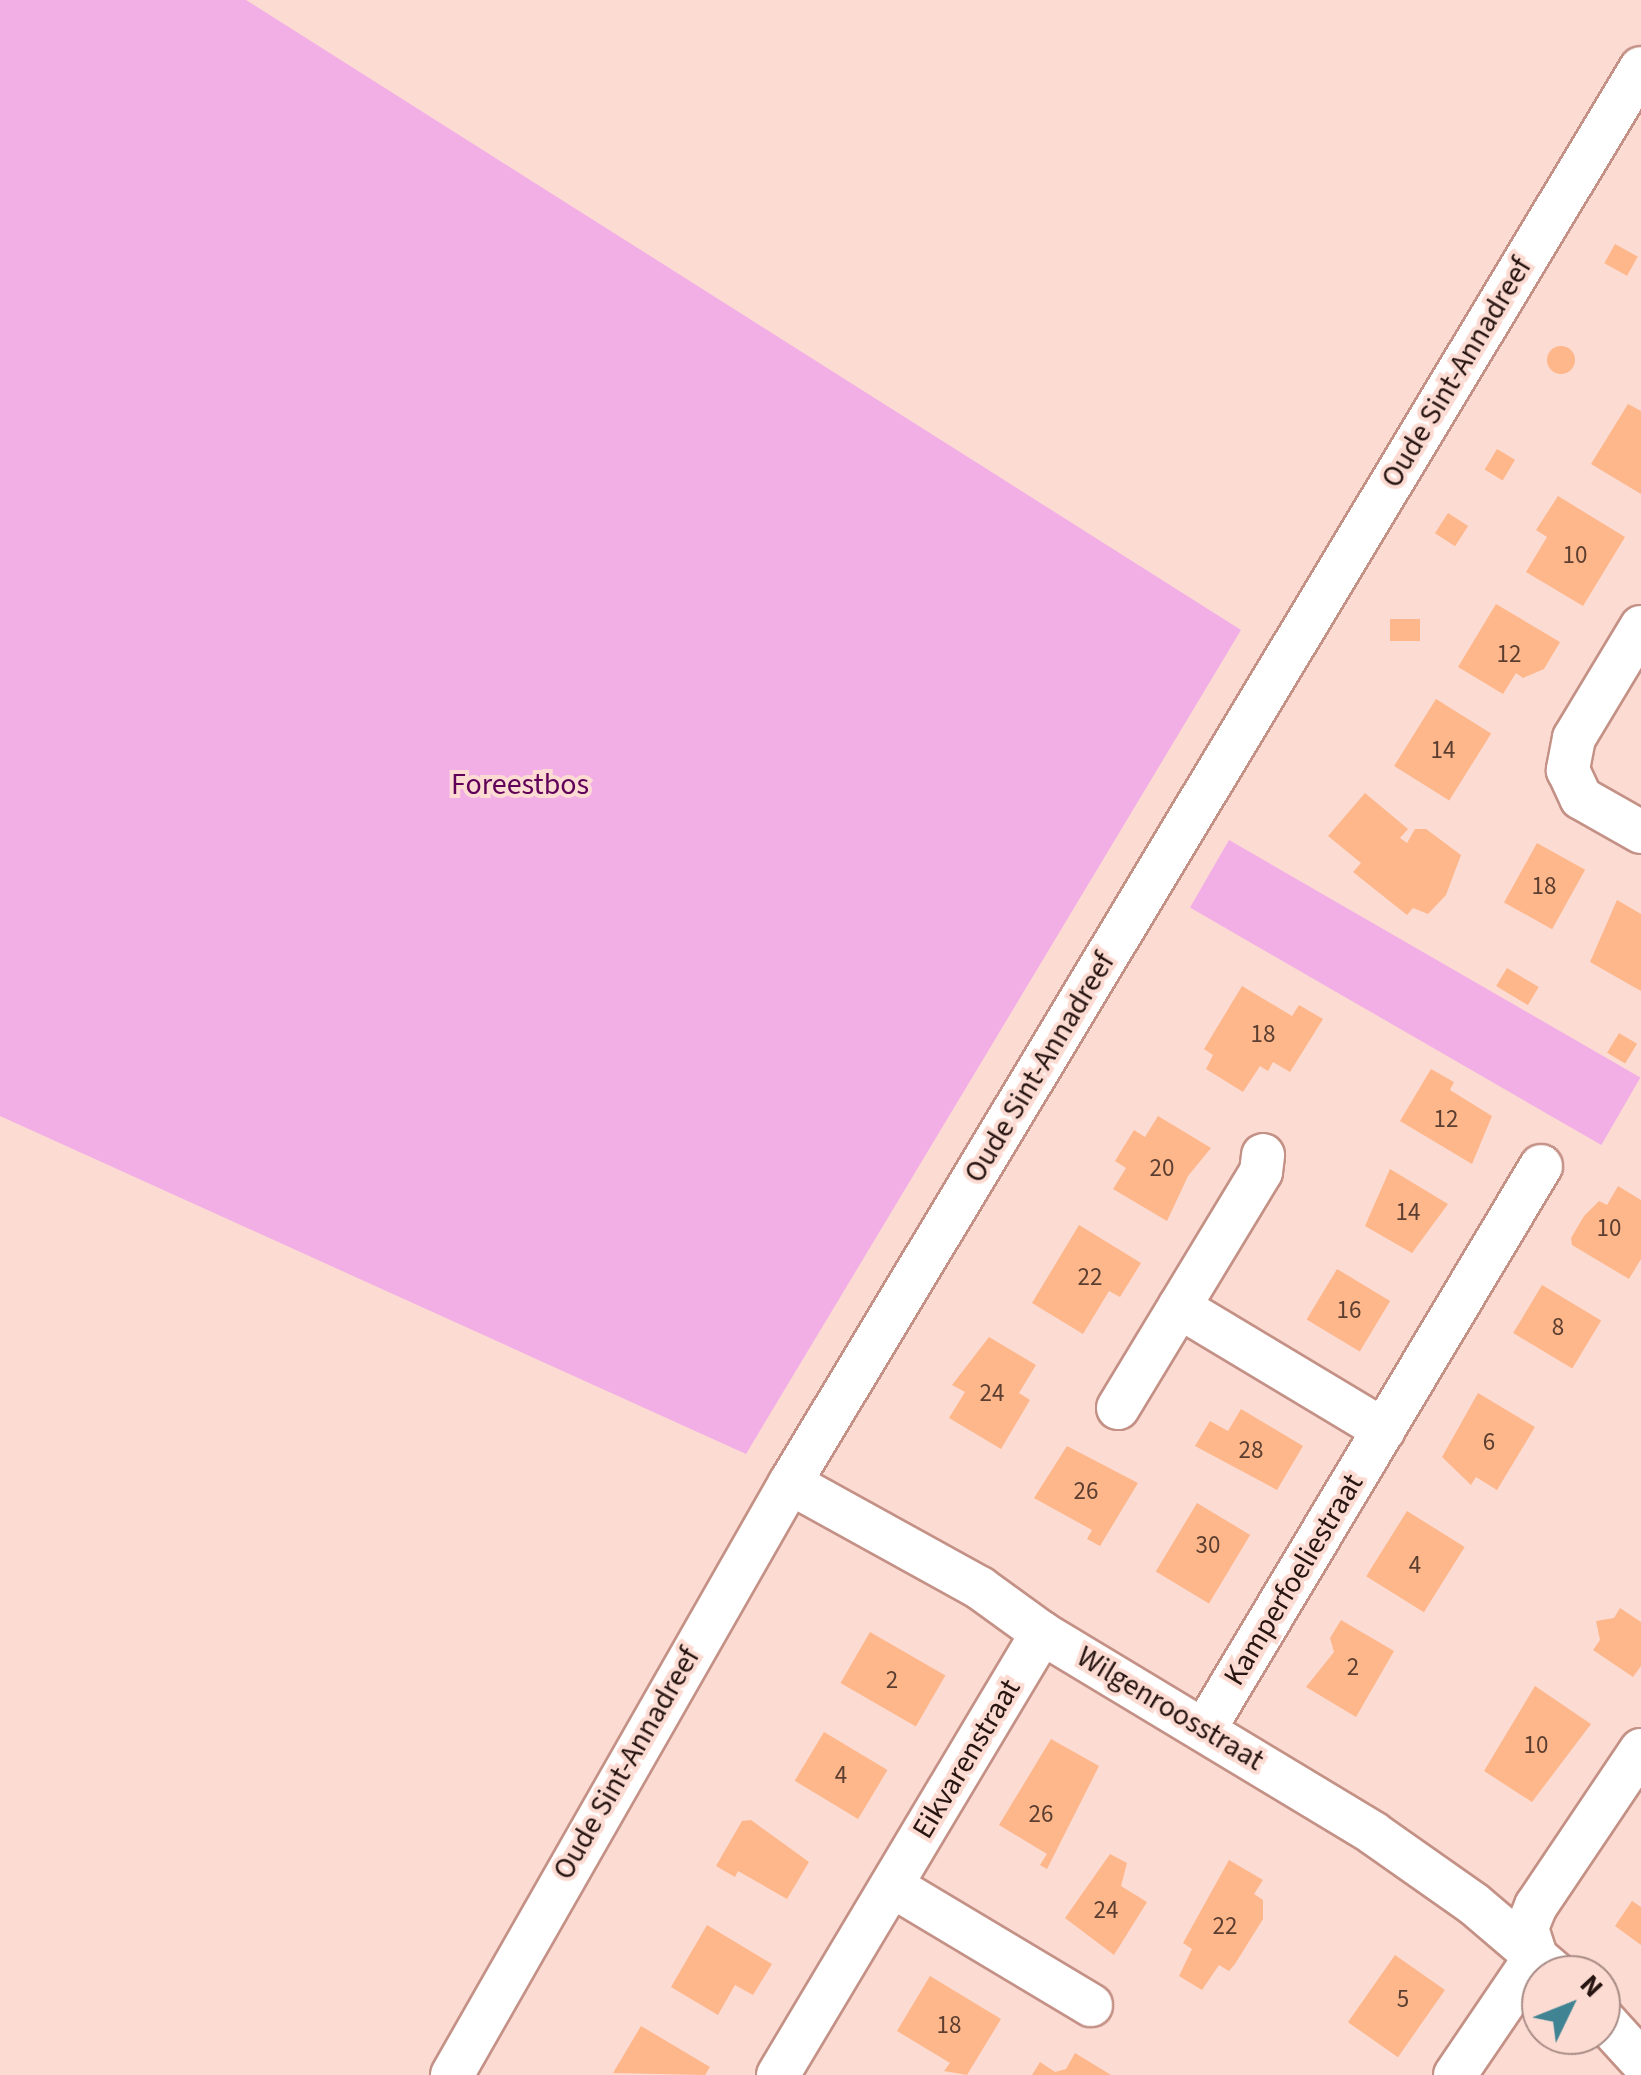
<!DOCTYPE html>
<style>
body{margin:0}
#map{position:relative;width:1641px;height:2075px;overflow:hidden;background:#fcdbd3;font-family:"Source Sans 3",sans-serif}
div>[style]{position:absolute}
.green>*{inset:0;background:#f2afe6;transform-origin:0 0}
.building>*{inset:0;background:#fdb78b;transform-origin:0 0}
.round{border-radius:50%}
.roads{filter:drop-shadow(2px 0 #c49186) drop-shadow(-2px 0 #c49186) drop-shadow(0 2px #c49186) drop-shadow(0 -2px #c49186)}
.minor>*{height:42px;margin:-21px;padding:0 21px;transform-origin:21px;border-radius:21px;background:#fff}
span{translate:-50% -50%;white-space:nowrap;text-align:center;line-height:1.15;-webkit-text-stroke:8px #fcdbd3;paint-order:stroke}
.number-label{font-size:25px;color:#5c3e30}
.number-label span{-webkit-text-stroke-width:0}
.street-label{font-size:30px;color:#271511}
.park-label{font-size:30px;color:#610058}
.north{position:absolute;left:1521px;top:1955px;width:100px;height:100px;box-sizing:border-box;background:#fcdbd3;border:2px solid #a78c85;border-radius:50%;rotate:47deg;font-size:28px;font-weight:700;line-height:40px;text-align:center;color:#271511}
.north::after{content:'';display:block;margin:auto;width:35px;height:45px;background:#408493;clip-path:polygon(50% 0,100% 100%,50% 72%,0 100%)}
</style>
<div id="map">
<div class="green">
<i style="clip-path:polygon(0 0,246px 0,1241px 630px,746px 1454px,0 1116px)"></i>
<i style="left:1229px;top:840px;width:475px;height:78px;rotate:30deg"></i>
</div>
<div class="building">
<i style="left:1615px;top:244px;width:26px;height:22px;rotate:29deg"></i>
<i class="round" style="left:1547px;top:346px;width:28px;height:28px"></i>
<i style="clip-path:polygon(1628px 404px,1641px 411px,1641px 494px,1591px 464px)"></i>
<i style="left:1497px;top:449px;width:21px;height:24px;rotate:31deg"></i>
<i style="clip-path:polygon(1558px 496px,1625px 537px,1583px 606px,1526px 572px,1547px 537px,1536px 530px)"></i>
<i style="left:1448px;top:513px;width:24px;height:24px;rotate:33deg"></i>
<i style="clip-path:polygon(1496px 604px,1560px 642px,1544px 669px,1523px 678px,1516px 673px,1503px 694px,1458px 667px)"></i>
<i style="left:1390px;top:619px;width:30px;height:22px"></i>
<i style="left:1436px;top:699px;width:65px;height:79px;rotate:32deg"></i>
<i style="clip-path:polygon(1365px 793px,1408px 829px,1400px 838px,1407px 843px,1415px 829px,1426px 829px,1461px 855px,1446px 895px,1428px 914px,1413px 908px,1407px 915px,1353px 872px,1361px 863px,1328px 836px)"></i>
<i style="left:1537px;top:843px;width:55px;height:68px;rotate:29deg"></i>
<i style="clip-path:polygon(1617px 900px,1641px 914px,1641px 991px,1590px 962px)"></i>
<i style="left:1507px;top:968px;width:37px;height:21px;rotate:31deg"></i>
<i style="clip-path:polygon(1242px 986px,1292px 1016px,1299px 1005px,1323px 1019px,1290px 1072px,1273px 1062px,1268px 1071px,1260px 1066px,1243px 1092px,1206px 1069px,1213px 1055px,1204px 1049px)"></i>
<i style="left:1619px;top:1033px;width:21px;height:23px;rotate:31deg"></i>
<i style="clip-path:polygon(1431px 1069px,1454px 1082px,1450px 1090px,1492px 1116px,1472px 1164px,1400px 1121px)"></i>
<i style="clip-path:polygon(1158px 1116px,1211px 1148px,1188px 1176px,1167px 1221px,1113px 1189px,1126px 1168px,1115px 1161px,1134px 1130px,1145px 1137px)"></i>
<i style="clip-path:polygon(1390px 1169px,1448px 1204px,1412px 1253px,1365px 1226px)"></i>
<i style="clip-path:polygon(1618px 1186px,1641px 1200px,1641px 1259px,1629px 1279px,1572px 1245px,1571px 1238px,1584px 1216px,1599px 1201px,1607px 1205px)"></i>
<i style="clip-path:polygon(1079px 1225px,1141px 1263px,1120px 1297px,1109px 1291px,1083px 1334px,1032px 1303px)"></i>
<i style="left:1337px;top:1269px;width:62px;height:59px;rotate:31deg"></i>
<i style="left:1542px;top:1285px;width:69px;height:56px;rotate:31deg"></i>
<i style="clip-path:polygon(989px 1337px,1036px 1365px,1019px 1393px,1030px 1400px,1001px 1449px,949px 1418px,965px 1392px,952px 1385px)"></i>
<i style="clip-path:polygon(1478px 1393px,1535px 1427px,1497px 1490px,1476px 1477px,1471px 1485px,1442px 1457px)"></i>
<i style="clip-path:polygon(1241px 1409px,1303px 1446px,1277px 1490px,1195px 1446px,1210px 1421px,1228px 1431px)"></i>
<i style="clip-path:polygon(1067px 1446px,1138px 1483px,1100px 1546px,1087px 1539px,1092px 1530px,1034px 1498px)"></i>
<i style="left:1197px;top:1503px;width:62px;height:80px;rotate:31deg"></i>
<i style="left:1407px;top:1511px;width:68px;height:77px;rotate:32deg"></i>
<i style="clip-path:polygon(1620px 1608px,1641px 1622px,1641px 1666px,1633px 1677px,1593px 1650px,1600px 1640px,1596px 1621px,1614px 1618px)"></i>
<i style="clip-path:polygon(1341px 1620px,1394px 1651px,1356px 1717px,1306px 1687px,1334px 1652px,1330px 1638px)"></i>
<i style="left:870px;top:1632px;width:87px;height:59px;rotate:30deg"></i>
<i style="clip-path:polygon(1535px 1686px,1591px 1724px,1532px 1802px,1484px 1771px)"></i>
<i style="left:824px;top:1732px;width:74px;height:57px;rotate:31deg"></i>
<i style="clip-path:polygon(1051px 1739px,1099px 1766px,1047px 1869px,1040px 1865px,1047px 1854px,999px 1825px)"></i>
<i style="clip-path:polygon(751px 1820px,809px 1862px,787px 1899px,738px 1871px,735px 1877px,716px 1866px,742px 1821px)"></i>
<i style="clip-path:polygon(1110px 1854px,1127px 1863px,1121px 1886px,1147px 1902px,1114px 1955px,1065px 1918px)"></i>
<i style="clip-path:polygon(1229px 1860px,1263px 1880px,1254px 1894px,1263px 1900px,1263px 1919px,1235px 1964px,1229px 1971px,1219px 1965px,1202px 1990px,1179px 1976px,1192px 1949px,1183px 1943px)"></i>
<i style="clip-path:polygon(1632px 1901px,1641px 1907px,1641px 1945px,1615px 1926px)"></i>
<i style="clip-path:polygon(707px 1925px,772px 1964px,753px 1995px,735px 1985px,718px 2015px,671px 1987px)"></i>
<i style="left:1395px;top:1955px;width:61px;height:82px;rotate:35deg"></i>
<i style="clip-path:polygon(930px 1976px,1001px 2019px,967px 2075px,944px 2071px,950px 2063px,897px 2031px)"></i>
<i style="clip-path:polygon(641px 2026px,710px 2067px,705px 2075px,613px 2073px)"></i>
<i style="clip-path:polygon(1075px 2053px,1111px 2075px,1032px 2075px,1040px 2062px,1055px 2072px,1066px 2069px)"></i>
</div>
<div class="roads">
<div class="minor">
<i style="left:1641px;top:627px;width:130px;rotate:121.1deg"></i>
<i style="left:1574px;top:738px;width:33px;rotate:101deg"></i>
<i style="left:1568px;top:770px;width:31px;rotate:65deg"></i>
<i style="left:1581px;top:798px;width:69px;rotate:29.5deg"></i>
<i style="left:1179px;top:1307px;width:239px;rotate:31deg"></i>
<i style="left:1118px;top:1408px;width:276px;rotate:-58.8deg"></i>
<i style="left:1261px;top:1172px;width:17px;rotate:-83deg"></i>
<i style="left:790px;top:1483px;width:217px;rotate:28.9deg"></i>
<i style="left:980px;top:1588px;width:77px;rotate:36deg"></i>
<i style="left:1042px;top:1633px;width:387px;rotate:31.1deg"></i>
<i style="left:1373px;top:1833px;width:123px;rotate:35.1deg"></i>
<i style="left:1474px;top:1904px;width:109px;rotate:40.5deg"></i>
<i style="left:1204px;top:1730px;width:657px;rotate:-59.14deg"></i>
<i style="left:892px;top:1886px;width:232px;rotate:30.9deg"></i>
<i style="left:1601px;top:2017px;width:59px;rotate:47.7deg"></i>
<i style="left:452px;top:2075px;width:682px;rotate:-60.28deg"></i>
<i style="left:790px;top:1483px;width:1651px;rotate:-58.98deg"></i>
<i style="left:778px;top:2075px;width:515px;rotate:-59.15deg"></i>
<i style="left:1455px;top:2075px;width:144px;rotate:-55.8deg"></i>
<i style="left:1536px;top:1956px;width:29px;rotate:-108deg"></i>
<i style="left:1527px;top:1928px;width:24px;rotate:-68deg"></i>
<i style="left:1536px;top:1906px;width:188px;rotate:-56.1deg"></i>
</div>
</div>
<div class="number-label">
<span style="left:1575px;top:555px">10</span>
<span style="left:1509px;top:654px">12</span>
<span style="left:1443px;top:750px">14</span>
<span style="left:1544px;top:886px">18</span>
<span style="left:1263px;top:1034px">18</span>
<span style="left:1446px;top:1119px">12</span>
<span style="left:1162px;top:1168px">20</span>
<span style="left:1408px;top:1212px">14</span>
<span style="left:1609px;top:1228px">10</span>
<span style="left:1090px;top:1277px">22</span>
<span style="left:1349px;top:1310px">16</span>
<span style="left:1558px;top:1327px">8</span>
<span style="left:992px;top:1393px">24</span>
<span style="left:1489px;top:1442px">6</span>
<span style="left:1251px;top:1450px">28</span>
<span style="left:1086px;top:1491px">26</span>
<span style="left:1208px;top:1545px">30</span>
<span style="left:1415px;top:1565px">4</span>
<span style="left:1353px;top:1667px">2</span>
<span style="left:892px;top:1680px">2</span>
<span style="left:1536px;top:1745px">10</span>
<span style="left:841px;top:1775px">4</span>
<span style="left:1041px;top:1814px">26</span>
<span style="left:1106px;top:1910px">24</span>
<span style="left:1225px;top:1926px">22</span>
<span style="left:1403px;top:1999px">5</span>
<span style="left:949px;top:2025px">18</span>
</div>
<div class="street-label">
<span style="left:1457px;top:373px;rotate:-59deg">Oude Sint-Annadreef</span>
<span style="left:1040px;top:1068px;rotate:-59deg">Oude Sint-Annadreef</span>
<span style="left:1294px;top:1580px;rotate:-59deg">Kamperfoeliestraat</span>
<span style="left:1170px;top:1709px;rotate:31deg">Wilgenroosstraat</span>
<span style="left:967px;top:1759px;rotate:-59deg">Eikvarenstraat</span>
<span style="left:627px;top:1764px;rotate:-60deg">Oude Sint-Annadreef</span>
</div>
<div class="park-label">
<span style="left:520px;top:785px">Foreestbos</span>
</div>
<div class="north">N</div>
</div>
